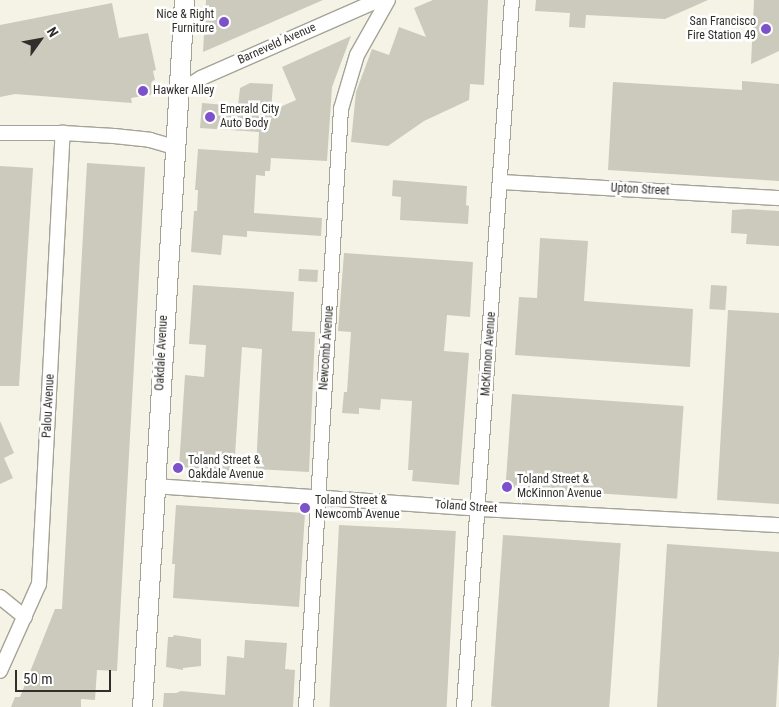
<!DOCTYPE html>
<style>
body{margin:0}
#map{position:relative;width:779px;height:707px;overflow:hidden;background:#f5f3e6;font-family:"Roboto Condensed",sans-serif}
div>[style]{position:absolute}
.building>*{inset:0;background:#cbcabd;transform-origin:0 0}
.roads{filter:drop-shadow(1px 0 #a5a397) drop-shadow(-1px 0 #a5a397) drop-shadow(0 1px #a5a397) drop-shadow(0 -1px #a5a397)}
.street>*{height:14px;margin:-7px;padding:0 7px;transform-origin:7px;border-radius:7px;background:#fff}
.secondary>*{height:19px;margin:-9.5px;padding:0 9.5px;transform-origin:9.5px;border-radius:9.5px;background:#fff}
.dots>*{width:14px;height:14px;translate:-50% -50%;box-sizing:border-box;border:2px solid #fff;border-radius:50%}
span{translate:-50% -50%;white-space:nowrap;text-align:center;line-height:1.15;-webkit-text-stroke:5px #fff;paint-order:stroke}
.poi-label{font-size:12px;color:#302f2b}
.right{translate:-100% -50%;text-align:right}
.left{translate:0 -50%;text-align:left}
.street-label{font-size:12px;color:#302f2b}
.north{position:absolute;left:15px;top:15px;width:50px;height:50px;-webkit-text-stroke:4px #fff;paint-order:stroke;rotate:58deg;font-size:14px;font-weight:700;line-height:20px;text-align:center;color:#302f2b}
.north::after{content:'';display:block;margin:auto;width:18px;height:22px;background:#302f2b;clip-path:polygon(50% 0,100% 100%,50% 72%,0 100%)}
.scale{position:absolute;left:15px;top:670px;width:96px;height:22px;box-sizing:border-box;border:2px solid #302f2b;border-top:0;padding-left:6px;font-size:15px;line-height:18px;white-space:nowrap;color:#302f2b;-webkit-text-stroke:4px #fff;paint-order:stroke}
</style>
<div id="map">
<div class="building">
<i style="clip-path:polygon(206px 0,323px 0,203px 52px)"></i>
<i style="clip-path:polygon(433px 0,488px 0,484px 85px,470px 84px,469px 100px,424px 121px,388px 146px,351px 142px,356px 92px,372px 49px,389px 55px,399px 27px,426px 37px,414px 8px)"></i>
<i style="clip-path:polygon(536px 0,708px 0,665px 19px,586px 15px,585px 28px,569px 27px,570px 13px,535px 11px)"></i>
<i style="clip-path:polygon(754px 0,779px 0,779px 51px,751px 64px)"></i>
<i style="clip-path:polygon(112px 3px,119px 38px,148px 33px,156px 70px,153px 71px,155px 80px,152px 81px,155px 94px,131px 98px,132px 103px,15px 94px,0 97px,0 25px)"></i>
<i style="clip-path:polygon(351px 36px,332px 87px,327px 161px,271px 158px,270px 171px,265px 171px,265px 176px,256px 175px,254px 213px,322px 218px,321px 236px,247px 231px,247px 237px,223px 235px,221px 255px,191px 252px,194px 211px,197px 211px,198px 190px,195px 190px,198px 149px,258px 153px,259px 132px,200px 128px,202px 103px,238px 106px,240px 88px,250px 83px,273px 84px,271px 111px,296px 100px,282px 67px)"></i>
<i style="clip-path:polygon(742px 81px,779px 84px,779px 181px,608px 170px,613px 82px,742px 90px)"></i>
<i style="clip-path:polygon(87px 163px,145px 167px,117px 671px,97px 670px,95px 700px,81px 699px,81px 707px,11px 707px,15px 697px,20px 697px,55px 609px,62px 609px)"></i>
<i style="clip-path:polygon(0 166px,33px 168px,19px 386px,0 386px)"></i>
<i style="clip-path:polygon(393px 180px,467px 186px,466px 205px,469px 206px,468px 224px,400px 220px,401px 197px,392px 196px)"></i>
<i style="clip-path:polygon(748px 209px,779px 211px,779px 246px,746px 244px,747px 234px,731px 233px,732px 210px)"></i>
<i style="clip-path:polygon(540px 238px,588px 241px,584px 301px,693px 309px,690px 367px,515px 355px,519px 297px,537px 298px)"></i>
<i style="clip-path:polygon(344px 253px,473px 262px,470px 317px,447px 315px,444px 351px,469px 353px,459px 485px,412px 481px,413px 470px,408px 470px,412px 401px,381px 399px,380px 410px,359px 408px,359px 414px,342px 413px,344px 392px,347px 392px,351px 332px,338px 331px)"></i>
<i style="left:299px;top:269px;width:19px;height:12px;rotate:3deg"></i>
<i style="clip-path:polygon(193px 285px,294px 292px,292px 331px,315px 332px,309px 472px,256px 469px,262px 349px,242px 347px,234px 471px,179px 467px,185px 375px,204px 377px,206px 345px,189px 344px)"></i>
<i style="left:711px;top:285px;width:16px;height:24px;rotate:4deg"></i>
<i style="clip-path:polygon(728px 310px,779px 313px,779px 504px,717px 500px)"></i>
<i style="left:512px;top:394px;width:172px;height:93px;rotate:4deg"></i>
<i style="clip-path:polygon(0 421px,14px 453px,4px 458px,13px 478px,0 484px)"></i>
<i style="clip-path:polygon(176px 505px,305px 513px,299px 607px,173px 598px,175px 564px,172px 564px)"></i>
<i style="left:339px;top:525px;width:117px;height:182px;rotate:3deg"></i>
<i style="left:503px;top:535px;width:118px;height:172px;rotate:4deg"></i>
<i style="clip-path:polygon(667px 544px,779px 552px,779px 654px,776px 707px,657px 707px)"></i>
<i style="clip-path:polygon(174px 635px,201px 639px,201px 666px,183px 668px,183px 670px,166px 667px,168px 637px,173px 637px)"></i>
<i style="clip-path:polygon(245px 640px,287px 643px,285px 669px,295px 670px,293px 707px,163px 707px,164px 693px,176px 693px,181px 691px,225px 695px,227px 656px,244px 658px)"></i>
</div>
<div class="roads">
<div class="street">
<i style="left:178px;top:92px;width:27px;rotate:-31deg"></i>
<i style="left:201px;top:78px;width:194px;rotate:-23.7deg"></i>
<i style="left:0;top:133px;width:63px"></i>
<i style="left:63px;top:133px;width:51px;rotate:3.4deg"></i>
<i style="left:114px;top:136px;width:36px;rotate:6deg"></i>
<i style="left:150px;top:140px;width:26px;rotate:16deg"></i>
<i style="left:500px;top:182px;width:279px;rotate:3.3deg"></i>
<i style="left:154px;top:486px;width:326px;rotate:4deg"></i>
<i style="left:479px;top:509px;width:300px;rotate:3.1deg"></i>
<i style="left:0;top:597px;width:32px;rotate:39deg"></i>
<i style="left:0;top:671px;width:95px;rotate:-65.9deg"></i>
<i style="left:39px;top:584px;width:452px;rotate:-87deg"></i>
<i style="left:306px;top:707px;width:599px;rotate:-86.65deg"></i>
<i style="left:341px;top:109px;width:56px;rotate:-73.5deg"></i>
<i style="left:357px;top:55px;width:63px;rotate:-60.6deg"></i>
<i style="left:464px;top:707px;width:709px;rotate:-86.12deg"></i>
</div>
<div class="secondary">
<i style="left:142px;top:707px;width:708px;rotate:-86.6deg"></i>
</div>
</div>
<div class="dots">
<i style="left:224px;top:22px;background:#7d51ca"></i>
<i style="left:766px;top:29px;background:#7d51ca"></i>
<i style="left:143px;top:91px;background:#7d51ca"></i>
<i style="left:210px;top:117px;background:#7d51ca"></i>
<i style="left:178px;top:468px;background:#7d51ca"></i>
<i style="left:507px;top:487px;background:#7d51ca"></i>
<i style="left:305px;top:508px;background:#7d51ca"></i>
</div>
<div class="poi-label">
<span class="right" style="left:214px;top:22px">Nice &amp; Right<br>Furniture</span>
<span class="right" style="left:756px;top:29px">San Francisco<br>Fire Station 49</span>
<span class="left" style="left:153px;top:91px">Hawker Alley</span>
<span class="left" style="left:220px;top:117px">Emerald City<br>Auto Body</span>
<span class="left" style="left:188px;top:468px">Toland Street &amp;<br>Oakdale Avenue</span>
<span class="left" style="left:517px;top:487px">Toland Street &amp;<br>McKinnon Avenue</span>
<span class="left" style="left:315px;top:508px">Toland Street &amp;<br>Newcomb Avenue</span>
</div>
<div class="street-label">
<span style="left:277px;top:44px;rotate:-24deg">Barneveld Avenue</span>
<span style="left:640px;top:190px;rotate:3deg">Upton Street</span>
<span style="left:327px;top:348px;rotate:-86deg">Newcomb Avenue</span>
<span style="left:162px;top:353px;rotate:-87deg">Oakdale Avenue</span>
<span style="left:489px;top:354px;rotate:-86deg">McKinnon Avenue</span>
<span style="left:49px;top:406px;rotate:-87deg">Palou Avenue</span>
<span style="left:466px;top:507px;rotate:4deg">Toland Street</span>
</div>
<div class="north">N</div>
<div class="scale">50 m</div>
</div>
